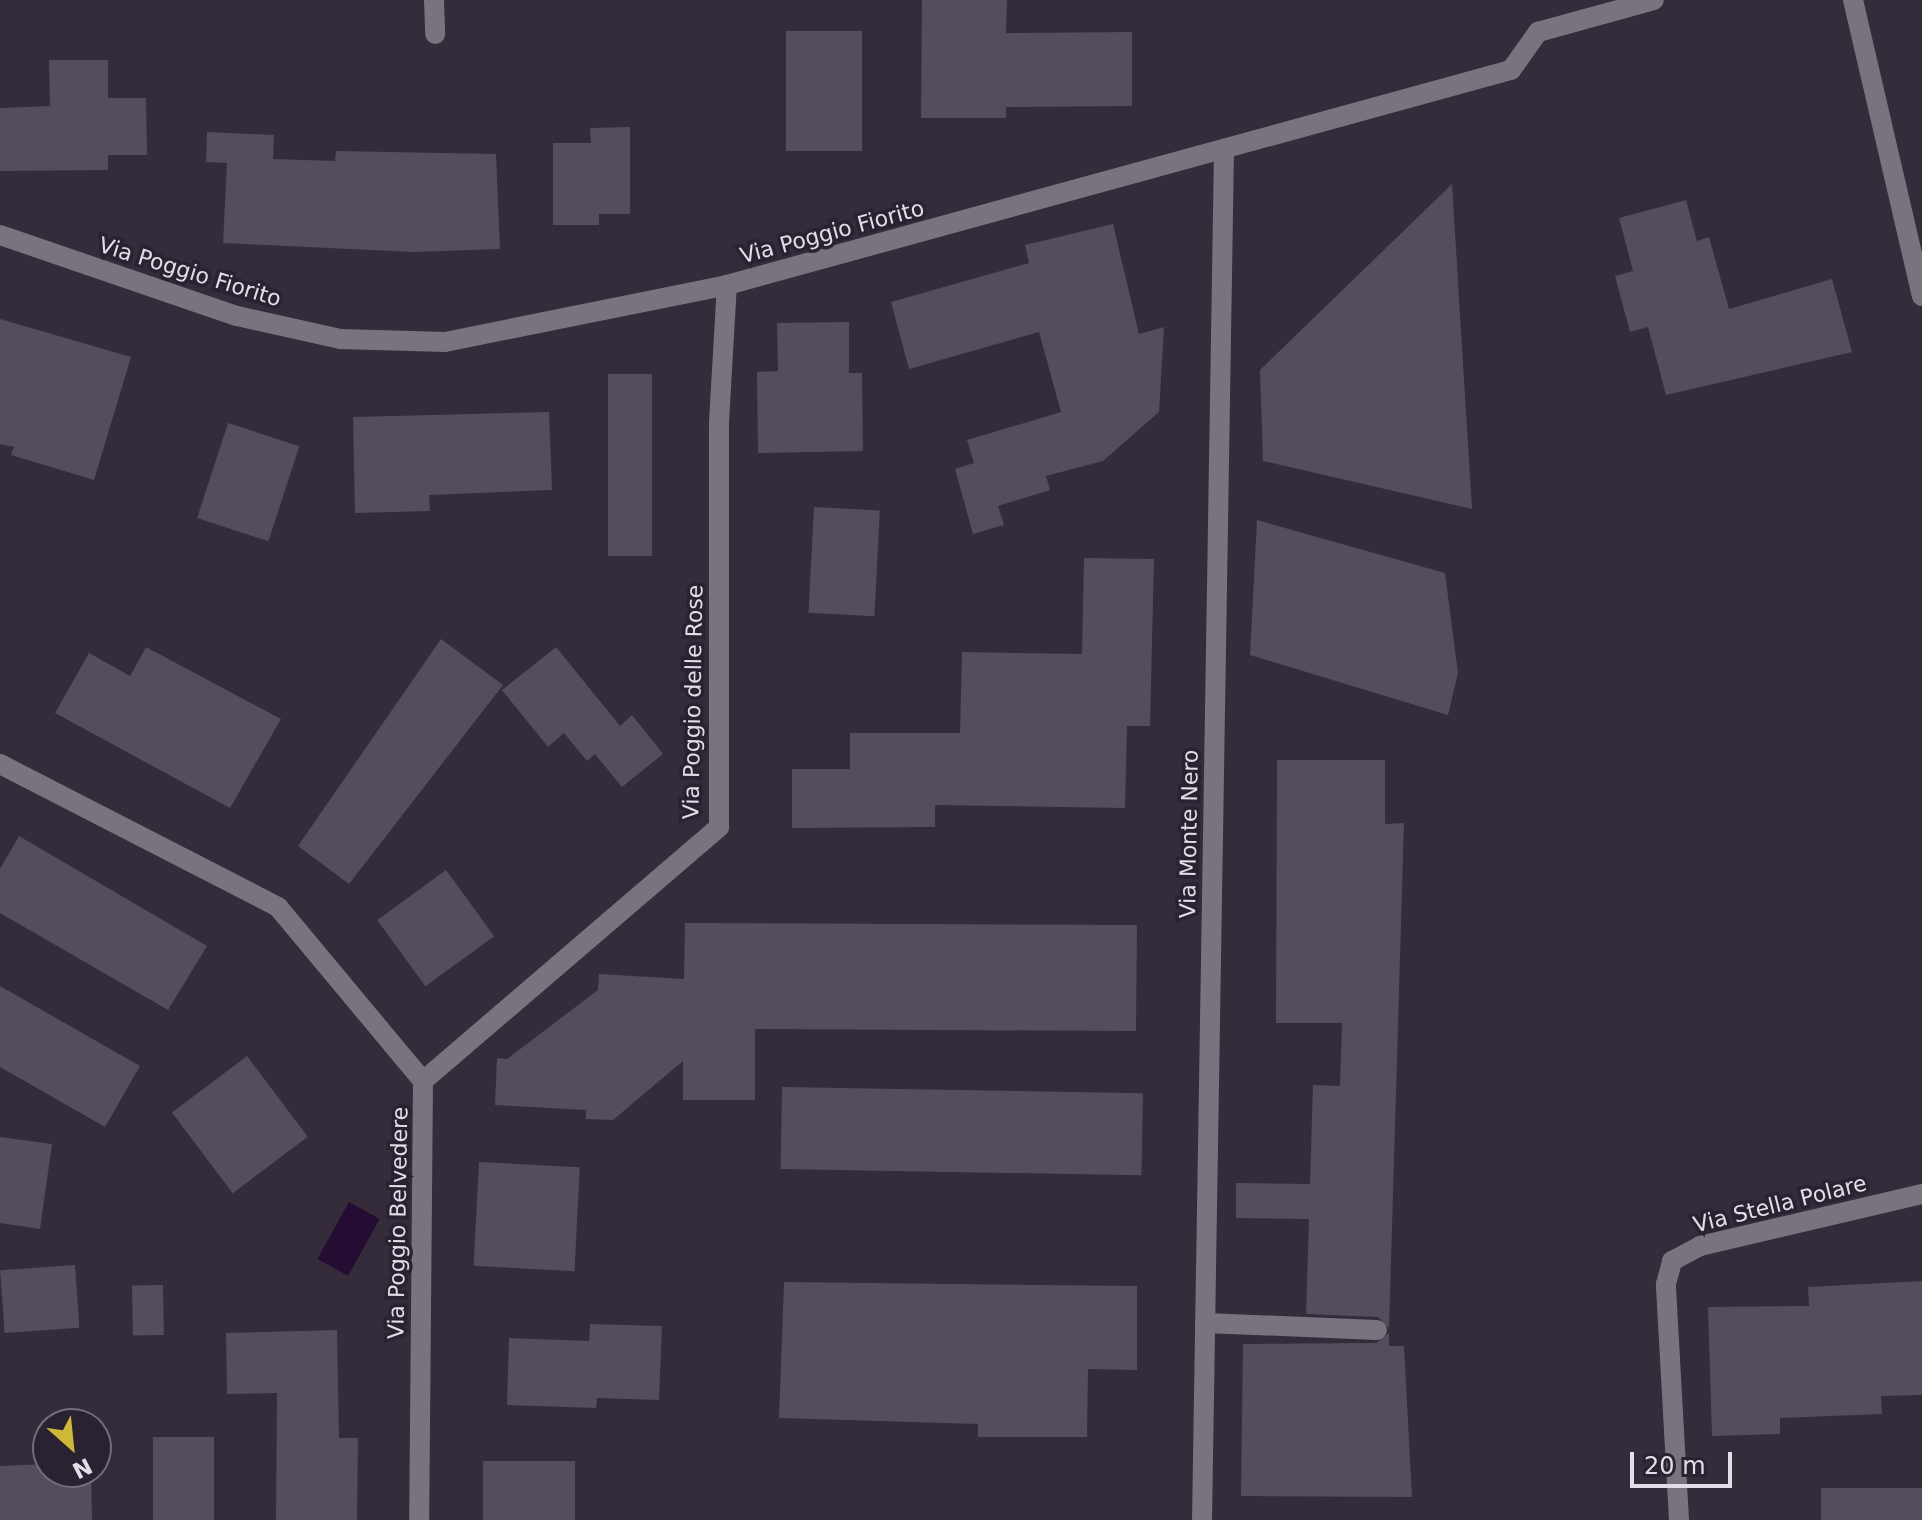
<!DOCTYPE html>
<style>
body{margin:0}
#map{position:relative;width:1922px;height:1520px;overflow:hidden;background:#342b3b;font-family:"DejaVu Sans",sans-serif}
div>[style]{position:absolute}
.water>*{inset:0;background:#240c33;transform-origin:0 0}
.building>*{inset:0;background:#554c5d;transform-origin:0 0}
.minor>*{height:20px;margin:-10px;padding:0 10px;transform-origin:10px;border-radius:10px;background:#78737c}
span{translate:-50% -50%;white-space:nowrap;text-align:center;line-height:1.15;-webkit-text-stroke:7px #2a2131;paint-order:stroke}
.street-label{font-size:22px;color:#e3dde7}
.north{position:absolute;left:32px;top:1408px;width:80px;height:80px;box-sizing:border-box;background:#2a2131;border:2px solid #746c7a;border-radius:50%;rotate:153deg;font-size:22px;font-weight:700;line-height:32px;text-align:center;color:#e3dde7}
.north::after{content:'';display:block;margin:auto;width:28px;height:36px;background:#ceb837;clip-path:polygon(50% 0,100% 100%,50% 72%,0 100%)}
.scale{position:absolute;left:1630px;top:1452px;width:102px;height:36px;box-sizing:border-box;border:4px solid #e3dde7;border-top:0;padding-left:10px;font-size:24px;line-height:28px;white-space:nowrap;color:#e3dde7;-webkit-text-stroke:6px #2a2131;paint-order:stroke}
</style>
<div id="map">
<div class="water">
<i style="left:349px;top:1202px;width:35px;height:65px;rotate:29deg"></i>
</div>
<div class="building">
<i style="clip-path:polygon(922px 0,1007px 0,1006px 33px,1132px 32px,1132px 106px,1006px 107px,1006px 118px,921px 118px)"></i>
<i style="left:862px;top:31px;width:120px;height:76px;rotate:90deg"></i>
<i style="clip-path:polygon(49px 60px,108px 60px,108px 98px,146px 98px,147px 155px,108px 155px,108px 170px,0 171px,0 108px,50px 106px)"></i>
<i style="clip-path:polygon(630px 127px,630px 214px,599px 214px,599px 225px,553px 225px,553px 143px,591px 143px,590px 128px)"></i>
<i style="clip-path:polygon(207px 132px,274px 135px,273px 159px,335px 161px,336px 151px,496px 154px,500px 249px,413px 252px,223px 243px,227px 163px,206px 162px)"></i>
<i style="clip-path:polygon(1452px 184px,1472px 509px,1263px 461px,1260px 370px)"></i>
<i style="clip-path:polygon(1686px 200px,1697px 241px,1709px 237px,1729px 309px,1832px 279px,1852px 352px,1666px 395px,1648px 327px,1630px 332px,1615px 276px,1633px 271px,1619px 218px)"></i>
<i style="clip-path:polygon(1113px 224px,1139px 334px,1164px 327px,1159px 412px,1103px 461px,1046px 476px,1050px 490px,998px 506px,1004px 525px,973px 534px,955px 469px,974px 463px,967px 440px,1061px 412px,1039px 332px,909px 369px,891px 302px,1029px 263px,1025px 245px)"></i>
<i style="clip-path:polygon(0 319px,131px 357px,94px 480px,11px 455px,14px 447px,0 444px)"></i>
<i style="clip-path:polygon(849px 322px,849px 373px,862px 373px,863px 451px,758px 453px,757px 372px,778px 371px,777px 323px)"></i>
<i style="left:652px;top:374px;width:182px;height:44px;rotate:90deg"></i>
<i style="clip-path:polygon(549px 412px,552px 490px,429px 495px,430px 511px,355px 513px,353px 417px)"></i>
<i style="left:228px;top:423px;width:75px;height:100px;rotate:18deg"></i>
<i style="left:814px;top:507px;width:66px;height:106px;rotate:3deg"></i>
<i style="clip-path:polygon(1257px 520px,1445px 573px,1458px 673px,1448px 715px,1250px 655px)"></i>
<i style="clip-path:polygon(1084px 558px,1154px 559px,1150px 726px,1127px 726px,1125px 808px,935px 805px,935px 827px,792px 828px,792px 769px,850px 769px,850px 733px,960px 733px,962px 652px,1082px 654px)"></i>
<i style="clip-path:polygon(441px 639px,503px 685px,349px 884px,298px 846px)"></i>
<i style="clip-path:polygon(146px 647px,281px 719px,230px 808px,55px 713px,89px 653px,130px 676px)"></i>
<i style="clip-path:polygon(556px 647px,620px 726px,632px 715px,663px 754px,622px 787px,595px 754px,587px 761px,564px 733px,548px 747px,502px 690px)"></i>
<i style="clip-path:polygon(1277px 760px,1385px 760px,1385px 824px,1404px 823px,1389px 1328px,1378px 1317px,1306px 1314px,1309px 1219px,1236px 1218px,1236px 1183px,1310px 1184px,1313px 1085px,1340px 1086px,1342px 1023px,1276px 1023px)"></i>
<i style="clip-path:polygon(19px 836px,207px 946px,168px 1010px,0 913px,0 869px)"></i>
<i style="left:446px;top:870px;width:82px;height:85px;rotate:54deg"></i>
<i style="clip-path:polygon(685px 923px,1137px 925px,1136px 1031px,755px 1029px,755px 1100px,683px 1100px,683px 1061px,613px 1120px,586px 1119px,586px 1110px,495px 1105px,497px 1058px,507px 1059px,598px 990px,599px 974px,684px 979px)"></i>
<i style="clip-path:polygon(0 986px,140px 1066px,105px 1127px,0 1067px)"></i>
<i style="left:247px;top:1056px;width:101px;height:94px;rotate:53deg"></i>
<i style="left:782px;top:1087px;width:361px;height:82px;rotate:1deg"></i>
<i style="clip-path:polygon(0 1137px,52px 1144px,40px 1229px,0 1223px)"></i>
<i style="left:479px;top:1162px;width:101px;height:104px;rotate:3deg"></i>
<i style="left:75px;top:1265px;width:63px;height:75px;rotate:86deg"></i>
<i style="clip-path:polygon(1922px 1281px,1922px 1395px,1881px 1396px,1882px 1414px,1780px 1418px,1780px 1434px,1712px 1436px,1708px 1307px,1809px 1306px,1808px 1287px)"></i>
<i style="clip-path:polygon(784px 1282px,1137px 1286px,1137px 1370px,1088px 1369px,1087px 1437px,978px 1437px,978px 1424px,779px 1418px)"></i>
<i style="left:163px;top:1285px;width:50px;height:31px;rotate:89deg"></i>
<i style="clip-path:polygon(590px 1324px,662px 1326px,659px 1400px,597px 1398px,596px 1408px,507px 1405px,509px 1338px,589px 1341px)"></i>
<i style="clip-path:polygon(337px 1330px,339px 1438px,358px 1438px,357px 1520px,276px 1520px,277px 1393px,227px 1394px,226px 1333px)"></i>
<i style="clip-path:polygon(1389px 1333px,1389px 1346px,1404px 1346px,1412px 1497px,1241px 1496px,1243px 1344px,1376px 1343px)"></i>
<i style="left:153px;top:1437px;width:61px;height:83px"></i>
<i style="left:483px;top:1461px;width:92px;height:59px"></i>
<i style="clip-path:polygon(48px 1464px,48px 1472px,91px 1472px,92px 1520px,0 1520px,0 1466px)"></i>
<i style="left:1922px;top:1488px;width:32px;height:101px;rotate:90deg"></i>
</div>
<div class="minor">
<i style="left:434px;top:0;width:34px;rotate:88deg"></i>
<i style="left:1853px;top:0;width:304px;rotate:76.9deg"></i>
<i style="left:0;top:235px;width:250px;rotate:18.9deg"></i>
<i style="left:237px;top:316px;width:107px;rotate:12.5deg"></i>
<i style="left:341px;top:339px;width:104px;rotate:1.7deg"></i>
<i style="left:445px;top:342px;width:288px;rotate:-11.4deg"></i>
<i style="left:727px;top:285px;width:813px;rotate:-15.34deg"></i>
<i style="left:1511px;top:70px;width:47px;rotate:-54.6deg"></i>
<i style="left:1538px;top:32px;width:120px;rotate:-15.4deg"></i>
<i style="left:0;top:764px;width:313px;rotate:27.2deg"></i>
<i style="left:278px;top:907px;width:226px;rotate:50.2deg"></i>
<i style="left:423px;top:1081px;width:439px;rotate:90.5deg"></i>
<i style="left:423px;top:1081px;width:390px;rotate:-40.6deg"></i>
<i style="left:719px;top:827px;width:405px;rotate:-90deg"></i>
<i style="left:719px;top:422px;width:137px;rotate:-86.7deg"></i>
<i style="left:1205px;top:1323px;width:172px;rotate:2.3deg"></i>
<i style="left:1202px;top:1520px;width:1370px;rotate:-89.08deg"></i>
<i style="left:1679px;top:1520px;width:236px;rotate:-93.2deg"></i>
<i style="left:1666px;top:1284px;width:24px;rotate:-75deg"></i>
<i style="left:1672px;top:1261px;width:32px;rotate:-28deg"></i>
<i style="left:1700px;top:1246px;width:228px;rotate:-13.2deg"></i>
</div>
<div class="street-label">
<span style="left:832px;top:232px;rotate:-15deg">Via Poggio Fiorito</span>
<span style="left:190px;top:272px;rotate:17deg">Via Poggio Fiorito</span>
<span style="left:693px;top:702px;rotate:-89deg">Via Poggio delle Rose</span>
<span style="left:1189px;top:834px;rotate:-89deg">Via Monte Nero</span>
<span style="left:1780px;top:1204px;rotate:-14deg">Via Stella Polare</span>
<span style="left:398px;top:1223px;rotate:-89deg">Via Poggio Belvedere</span>
</div>
<div class="north">N</div>
<div class="scale">20 m</div>
</div>
